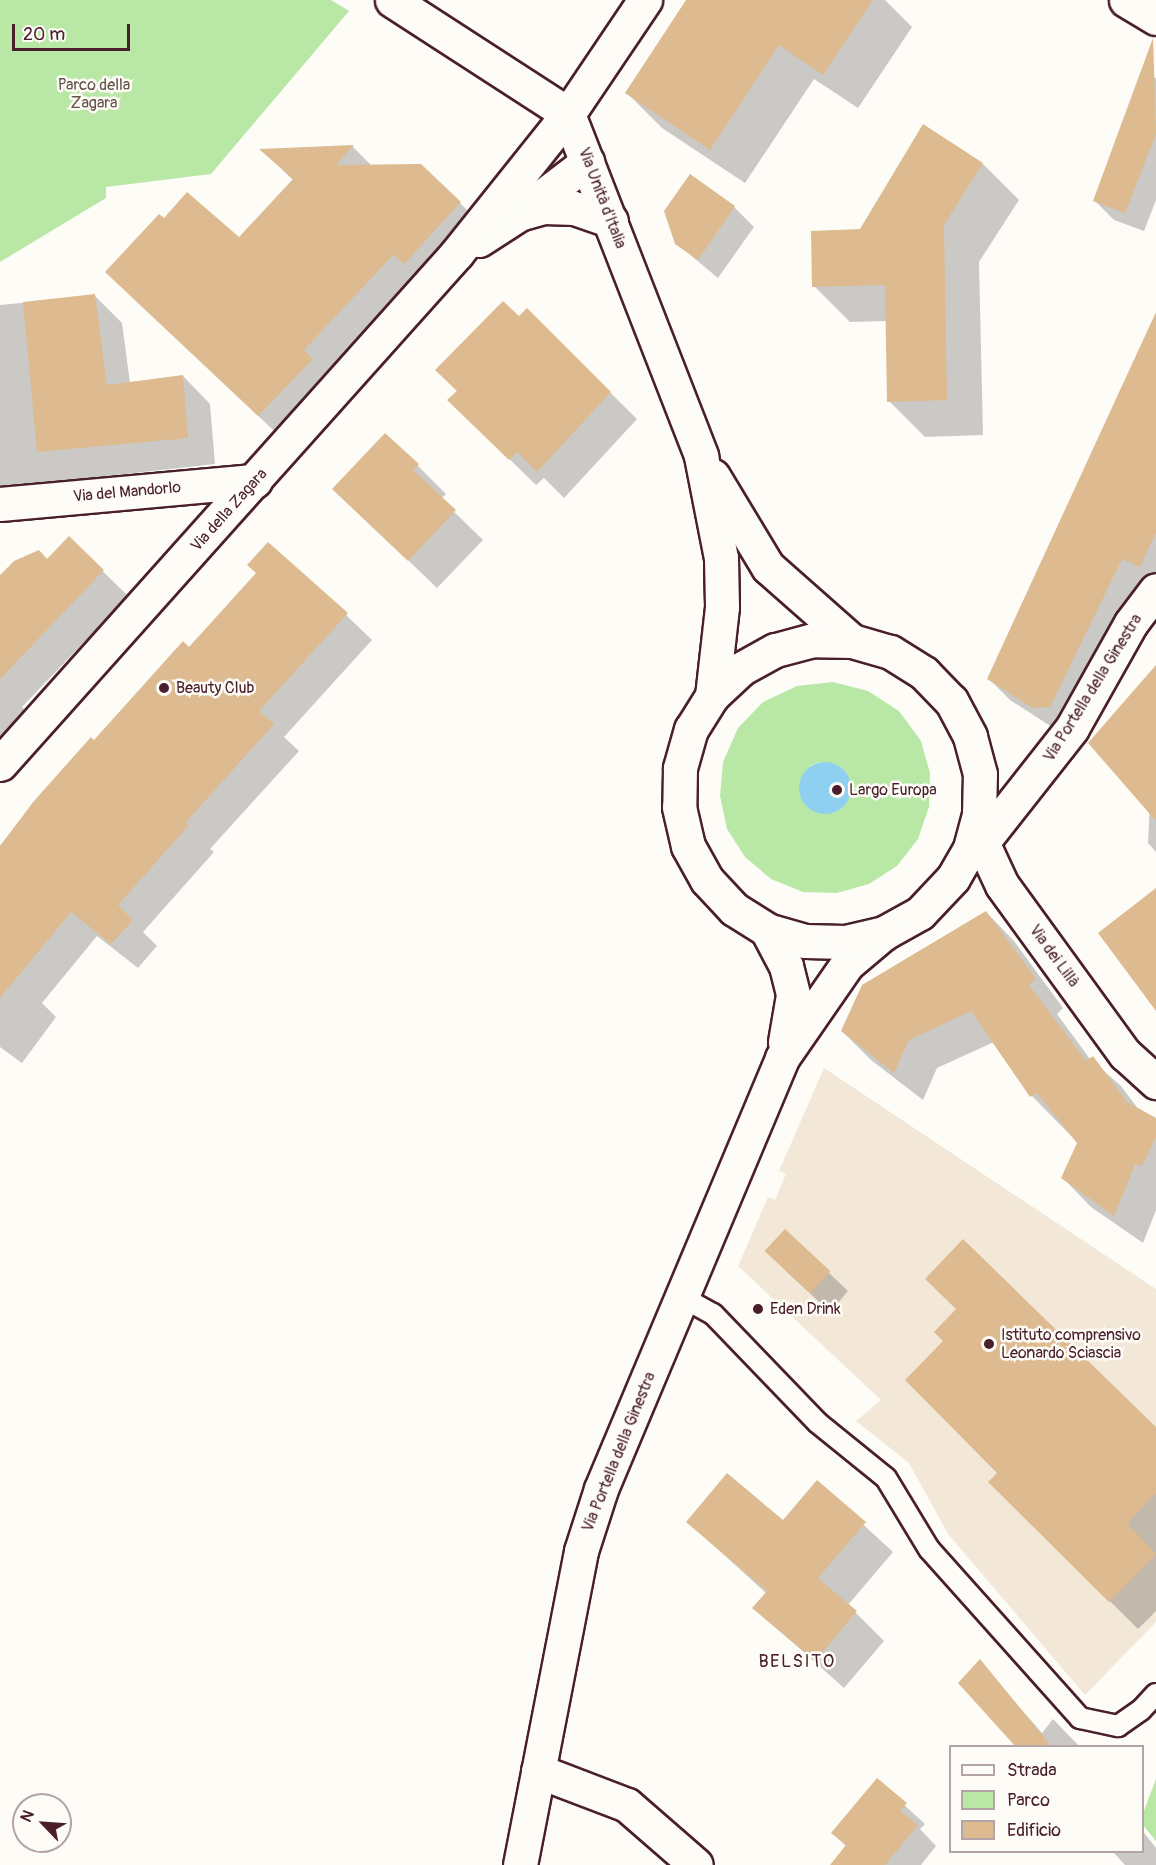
<!DOCTYPE html>
<meta charset="utf-8">
<style>
body{margin:0}
#map{position:relative;width:1156px;height:1865px;overflow:hidden;background:#fdfcf7;font-family:Pangolin,sans-serif}
div>[style]{position:absolute}
.built>*{inset:0;background:#f3e8d8}
.green>*{inset:0;background:#b9e7a6}
.water>*{inset:0;background:#8fd0f0}
.round{border-radius:50%}
.shadow>*{inset:0;background:#0003}
.building>*{inset:0;background:#ddba8f;transform-origin:0 0}
.roads{filter:drop-shadow(2px 0 #4a1f2b) drop-shadow(-2px 0 #4a1f2b) drop-shadow(0 2px #4a1f2b) drop-shadow(0 -2px #4a1f2b)}
.lane>*{height:20px;margin:-10px;padding:0 10px;transform-origin:10px;border-radius:10px;background:#fdfcf7}
.street>*{height:33px;margin:-16.5px;padding:0 16.5px;transform-origin:16.5px;border-radius:16.5px;background:#fdfcf7}
.secondary>*{height:33px;margin:-16.5px;padding:0 16.5px;transform-origin:16.5px;border-radius:16.5px;background:#fdfcf7}
.dots>*{width:16px;height:16px;translate:-50% -50%;box-sizing:border-box;border:3px solid #fdfcf7;border-radius:50%}
span{translate:-50% -50%;white-space:nowrap;text-align:center;line-height:1.15;-webkit-text-stroke:5px #fdfcf7;paint-order:stroke}
.park-label{font-size:16px;color:#66514a}
.street-label{font-size:16px;color:#4a1f2b}
.poi-label{font-size:16px;color:#4a1f2b}
.left{translate:0 -50%;text-align:left}
.neighbourhood-label{font-size:18px;color:#4a1f2b;letter-spacing:1.5px}
.legend{position:absolute;left:949px;top:1745px;width:195px;height:108px;box-sizing:border-box;background:#fdfcf7;border:2px solid #b5a4a5;margin:0;padding:8px 10px;list-style:none;font-size:18px;color:#4a1f2b}
.legend li{display:flex;align-items:center;gap:12px;height:30px}
.legend b{width:30px;border:2px solid #b5a4a5}
.north{position:absolute;left:12px;top:1793px;width:60px;height:60px;box-sizing:border-box;background:#fdfcf7;border:2px solid #b5a4a5;border-radius:50%;rotate:295deg;font-size:16px;font-weight:700;line-height:24px;text-align:center;color:#4a1f2b}
.north::after{content:'';display:block;margin:auto;width:21px;height:27px;background:#4a1f2b;clip-path:polygon(50% 0,100% 100%,50% 72%,0 100%)}
.scale{position:absolute;left:12px;top:24px;width:118px;height:27px;box-sizing:border-box;border:3px solid #4a1f2b;border-top:0;padding-left:8px;font-size:18px;line-height:21px;white-space:nowrap;color:#4a1f2b;-webkit-text-stroke:4px #fdfcf7;paint-order:stroke}
</style>
<div id="map">
<div class="built">
<i style="clip-path:polygon(824px 1068px,1156px 1289px,1156px 1622px,1085px 1695px,948px 1534px,909px 1463px,856px 1421px,881px 1400px,738px 1266px,768px 1197px,775px 1200px,786px 1174px,779px 1171px)"></i>
</div>
<div class="green">
<i style="clip-path:polygon(0 0,331px 0,349px 11px,211px 174px,106px 187px,106px 198px,0 262px)"></i>
<i style="clip-path:polygon(evenodd,833px 682px,868px 691px,899px 711px,921px 741px,930px 773px,929px 807px,918px 839px,897px 866px,869px 884px,837px 893px,803px 892px,771px 879px,745px 857px,727px 829px,720px 796px,723px 762px,738px 728px,763px 702px,797px 686px,833px 682px,820px 762px,844px 770px,851px 785px,808px 808px,799px 786px,812px 765px,820px 762px)"></i>
<i style="clip-path:polygon(1156px 1779px,1156px 1841px,1143px 1825px,1142px 1816px)"></i>
</div>
<div class="water">
<i class="round" style="left:799px;top:762px;width:52px;height:52px"></i>
</div>
<div class="shadow">
<i style="clip-path:polygon(689px 0,885px 0,912px 27px,858px 108px,814px 79px,745px 183px,662px 128px,627px 93px)"></i>
<i style="clip-path:polygon(1142px 73px,1156px 78px,1156px 200px,1144px 231px,1114px 220px,1095px 201px)"></i>
<i style="clip-path:polygon(923px 127px,983px 164px,1019px 200px,979px 262px,983px 435px,925px 437px,889px 401px,887px 321px,850px 322px,814px 286px,861px 230px)"></i>
<i style="clip-path:polygon(353px 147px,372px 166px,460px 203px,487px 230px,286px 442px,134px 299px,164px 221px,239px 239px,294px 181px,263px 151px)"></i>
<i style="clip-path:polygon(691px 176px,734px 207px,754px 227px,718px 278px,676px 243px)"></i>
<i style="clip-path:polygon(95px 296px,122px 323px,130px 383px,183px 376px,210px 404px,215px 464px,0 488px,0 305px)"></i>
<i style="clip-path:polygon(527px 310px,637px 419px,564px 498px,544px 478px,536px 485px,449px 400px)"></i>
<i style="clip-path:polygon(1156px 314px,1156px 585px,1143px 579px,1072px 728px,1055px 729px,1010px 700px,989px 679px)"></i>
<i style="clip-path:polygon(417px 465px,446px 494px,441px 499px,483px 540px,437px 588px,334px 489px)"></i>
<i style="clip-path:polygon(69px 538px,128px 596px,22px 707px,25px 710px,0 738px,0 577px,48px 561px)"></i>
<i style="clip-path:polygon(346px 615px,372px 640px,284px 737px,299px 751px,210px 849px,214px 852px,143px 932px,157px 946px,138px 968px,97px 936px,42px 1003px,56px 1017px,22px 1063px,0 1047px,0 846px,35px 801px,189px 649px)"></i>
<i style="clip-path:polygon(1156px 672px,1156px 852px,1148px 843px)"></i>
<i style="clip-path:polygon(986px 912px,1014px 941px,1063px 1008px,1057px 1014px,1090px 1059px,1121px 1086px,1139px 1110px,1156px 1120px,1156px 1210px,1143px 1243px,1091px 1207px,1063px 1178px,1078px 1143px,1032px 1096px,994px 1042px,937px 1068px,923px 1100px,871px 1060px,842px 1031px)"></i>
<i style="clip-path:polygon(785px 1231px,848px 1291px,830px 1312px,786px 1271px)"></i>
<i style="clip-path:polygon(1156px 1429px,1156px 1611px,1138px 1629px,990px 1482px)"></i>
<i style="clip-path:polygon(817px 1482px,893px 1552px,848px 1605px,884px 1641px,844px 1688px,754px 1608px,767px 1594px,688px 1522px,783px 1522px)"></i>
<i style="clip-path:polygon(980px 1662px,1042px 1733px,1053px 1719px,1079px 1746px,1017px 1746px,960px 1683px)"></i>
<i style="clip-path:polygon(877px 1780px,925px 1824px,920px 1829px,936px 1846px,921px 1865px,831px 1865px,847px 1847px,833px 1833px)"></i>
<i style="clip-path:polygon(1142px 1830px,1156px 1848px,1156px 1865px,1125px 1865px,1113px 1852px,1142px 1852px)"></i>
</div>
<div class="building">
<i style="clip-path:polygon(686px 0,873px 0,823px 75px,779px 45px,710px 150px,625px 93px)"></i>
<i style="clip-path:polygon(1153px 38px,1156px 134px,1125px 213px,1093px 201px)"></i>
<i style="clip-path:polygon(923px 124px,983px 163px,944px 225px,947px 400px,887px 402px,885px 285px,812px 287px,811px 231px,860px 229px)"></i>
<i style="clip-path:polygon(354px 145px,336px 165px,421px 164px,461px 202px,404px 264px,393px 255px,304px 350px,313px 359px,258px 416px,105px 272px,159px 214px,164px 218px,187px 192px,239px 237px,293px 179px,259px 149px)"></i>
<i style="clip-path:polygon(690px 174px,735px 206px,698px 260px,675px 244px,664px 211px)"></i>
<i style="clip-path:polygon(95px 294px,107px 385px,183px 375px,188px 438px,37px 452px,23px 302px)"></i>
<i style="clip-path:polygon(503px 301px,519px 316px,527px 308px,611px 392px,537px 472px,517px 452px,509px 460px,447px 400px,457px 391px,435px 370px)"></i>
<i style="clip-path:polygon(1156px 312px,1156px 532px,1140px 567px,1122px 559px,1050px 707px,1033px 708px,987px 679px)"></i>
<i style="clip-path:polygon(385px 433px,419px 464px,413px 470px,456px 510px,408px 561px,332px 489px)"></i>
<i style="clip-path:polygon(69px 536px,104px 570px,0 679px,0 575px,14px 561px,39px 550px,47px 559px)"></i>
<i style="clip-path:polygon(268px 542px,348px 613px,259px 711px,274px 724px,186px 822px,189px 825px,118px 905px,133px 920px,111px 944px,71px 912px,0 998px,0 846px,34px 801px,91px 737px,94px 740px,183px 641px,189px 647px,256px 573px,247px 565px)"></i>
<i style="clip-path:polygon(1156px 665px,1156px 821px,1088px 743px)"></i>
<i style="clip-path:polygon(1156px 888px,1156px 1011px,1098px 933px)"></i>
<i style="clip-path:polygon(986px 911px,1036px 979px,1029px 985px,1086px 1061px,1093px 1056px,1127px 1102px,1156px 1118px,1156px 1137px,1142px 1166px,1135px 1164px,1114px 1216px,1061px 1178px,1077px 1143px,1037px 1093px,1030px 1097px,971px 1011px,909px 1040px,894px 1073px,841px 1031px,862px 985px)"></i>
<i style="left:785px;top:1229px;width:62px;height:30px;rotate:43deg"></i>
<i style="clip-path:polygon(963px 1239px,1156px 1427px,1156px 1493px,1127px 1523px,1156px 1554px,1109px 1602px,988px 1482px,997px 1473px,905px 1380px,943px 1341px,934px 1332px,956px 1309px,925px 1279px)"></i>
<i style="clip-path:polygon(727px 1473px,783px 1520px,817px 1480px,866px 1522px,818px 1578px,857px 1611px,815px 1661px,752px 1608px,767px 1591px,686px 1522px)"></i>
<i style="clip-path:polygon(980px 1659px,1051px 1746px,1015px 1746px,958px 1683px)"></i>
<i style="clip-path:polygon(877px 1778px,907px 1803px,900px 1811px,918px 1825px,885px 1865px,830px 1865px,846px 1845px,831px 1833px)"></i>
</div>
<div class="roads">
<div class="lane">
<i style="left:682px;top:1297px;width:35px;rotate:29deg"></i>
<i style="left:713px;top:1314px;width:151px;rotate:46.1deg"></i>
<i style="left:818px;top:1423px;width:87px;rotate:39deg"></i>
<i style="left:886px;top:1478px;width:83px;rotate:58.8deg"></i>
<i style="left:929px;top:1549px;width:227px;rotate:48.2deg"></i>
<i style="left:1080px;top:1718px;width:39px;rotate:12deg"></i>
<i style="left:1118px;top:1726px;width:28px;rotate:-35deg"></i>
<i style="left:1141px;top:1710px;width:22px;rotate:-47deg"></i>
</div>
<div class="street">
<i style="left:392px;top:0;width:210px;rotate:32.9deg"></i>
<i style="left:568px;top:114px;width:367px;rotate:68.7deg"></i>
<i style="left:701px;top:456px;width:104px;rotate:78.9deg"></i>
<i style="left:721px;top:558px;width:49px;rotate:88.8deg"></i>
<i style="left:722px;top:607px;width:90px;rotate:96.4deg"></i>
<i style="left:523px;top:211px;width:81px;rotate:-37.4deg"></i>
<i style="left:479px;top:240px;width:48px;rotate:-33deg"></i>
<i style="left:519px;top:214px;width:26px;rotate:-16deg"></i>
<i style="left:544px;top:207px;width:30px;rotate:2deg"></i>
<i style="left:574px;top:208px;width:39px;rotate:19deg"></i>
<i style="left:713px;top:476px;width:106px;rotate:58.9deg"></i>
<i style="left:768px;top:567px;width:112px;rotate:41.4deg"></i>
<i style="left:0;top:504px;width:256px;rotate:-5.2deg"></i>
<i style="left:0;top:764px;width:686px;rotate:-48.19deg"></i>
<i style="left:457px;top:253px;width:178px;rotate:-51.4deg"></i>
<i style="left:568px;top:114px;width:138px;rotate:-56deg"></i>
<i style="left:980px;top:822px;width:20px;rotate:84deg"></i>
<i style="left:982px;top:842px;width:47px;rotate:65.1deg"></i>
<i style="left:1002px;top:885px;width:209px;rotate:54deg"></i>
<i style="left:1125px;top:1054px;width:42px;rotate:42.1deg"></i>
<i style="left:973px;top:854px;width:160px;rotate:-51.8deg"></i>
<i style="left:1072px;top:728px;width:120px;rotate:-60.7deg"></i>
<i style="left:1131px;top:623px;width:41px;rotate:-52.9deg"></i>
<i style="left:767px;top:930px;width:41px;rotate:62.2deg"></i>
<i style="left:786px;top:966px;width:30px;rotate:76deg"></i>
<i style="left:793px;top:995px;width:48px;rotate:99.7deg"></i>
<i style="left:538px;top:1771px;width:95px;rotate:20.9deg"></i>
<i style="left:627px;top:1805px;width:91px;rotate:41deg"></i>
<i style="left:520px;top:1865px;width:320px;rotate:-79deg"></i>
<i style="left:581px;top:1551px;width:65px;rotate:-72.1deg"></i>
<i style="left:601px;top:1489px;width:467px;rotate:-67.2deg"></i>
<i style="left:782px;top:1058px;width:114px;rotate:-55.3deg"></i>
<i style="left:847px;top:964px;width:48px;rotate:-40deg"></i>
<i style="left:884px;top:933px;width:41px;rotate:-29.1deg"></i>
<i style="left:920px;top:913px;width:48px;rotate:-46.7deg"></i>
<i style="left:953px;top:878px;width:34px;rotate:-60deg"></i>
<i style="left:970px;top:848px;width:35px;rotate:-75deg"></i>
<i style="left:979px;top:814px;width:40px;rotate:-88.6deg"></i>
<i style="left:980px;top:774px;width:39px;rotate:-105deg"></i>
<i style="left:970px;top:736px;width:40px;rotate:-118deg"></i>
<i style="left:951px;top:701px;width:39px;rotate:-134deg"></i>
<i style="left:924px;top:673px;width:40px;rotate:-148deg"></i>
<i style="left:890px;top:652px;width:40px;rotate:-164deg"></i>
<i style="left:852px;top:641px;width:39px;rotate:-179deg"></i>
<i style="left:813px;top:640px;width:39px;rotate:165deg"></i>
<i style="left:775px;top:650px;width:39px;rotate:151deg"></i>
<i style="left:741px;top:669px;width:40px;rotate:137deg"></i>
<i style="left:712px;top:696px;width:39px;rotate:122deg"></i>
<i style="left:691px;top:729px;width:41px;rotate:105.8deg"></i>
<i style="left:680px;top:768px;width:39px;rotate:91deg"></i>
<i style="left:679px;top:807px;width:40px;rotate:77deg"></i>
<i style="left:688px;top:846px;width:39px;rotate:61deg"></i>
<i style="left:707px;top:880px;width:40px;rotate:47deg"></i>
<i style="left:734px;top:909px;width:39px;rotate:32deg"></i>
<i style="left:767px;top:930px;width:40px;rotate:16deg"></i>
<i style="left:805px;top:941px;width:40px;rotate:1.4deg"></i>
<i style="left:845px;top:942px;width:40px;rotate:-13deg"></i>
</div>
<div class="secondary">
<i style="left:1126px;top:0;width:35px;rotate:31deg"></i>
</div>
</div>
<div class="dots">
<i style="left:164px;top:688px;background:#4a1f2b"></i>
<i style="left:837px;top:790px;background:#4a1f2b"></i>
<i style="left:758px;top:1309px;background:#4a1f2b"></i>
<i style="left:989px;top:1344px;background:#4a1f2b"></i>
</div>
<div class="park-label">
<span style="left:94px;top:94px">Parco della<br>Zagara</span>
</div>
<div class="street-label">
<span style="left:602px;top:198px;rotate:69deg">Via Unità d'Italia</span>
<span style="left:127px;top:492px;rotate:-5deg">Via del Mandorlo</span>
<span style="left:229px;top:510px;rotate:-48deg">Via della Zagara</span>
<span style="left:1093px;top:688px;rotate:-58deg">Via Portella della Ginestra</span>
<span style="left:1054px;top:956px;rotate:54deg">Via dei Lillà</span>
<span style="left:619px;top:1452px;rotate:-68deg">Via Portella della Ginestra</span>
</div>
<div class="poi-label">
<span class="left" style="left:176px;top:688px">Beauty Club</span>
<span class="left" style="left:849px;top:790px">Largo Europa</span>
<span class="left" style="left:770px;top:1309px">Eden Drink</span>
<span class="left" style="left:1001px;top:1344px">Istituto comprensivo<br>Leonardo Sciascia</span>
</div>
<div class="neighbourhood-label">
<span style="left:797px;top:1662px">BELSITO</span>
</div>
<ul class="legend">
<li><b style="height:8px;background:#fdfcf7"></b>Strada</li>
<li><b style="height:16px;background:#b9e7a6"></b>Parco</li>
<li><b style="height:16px;background:#ddba8f"></b>Edificio</li>
</ul>
<div class="north">N</div>
<div class="scale">20 m</div>
</div>
